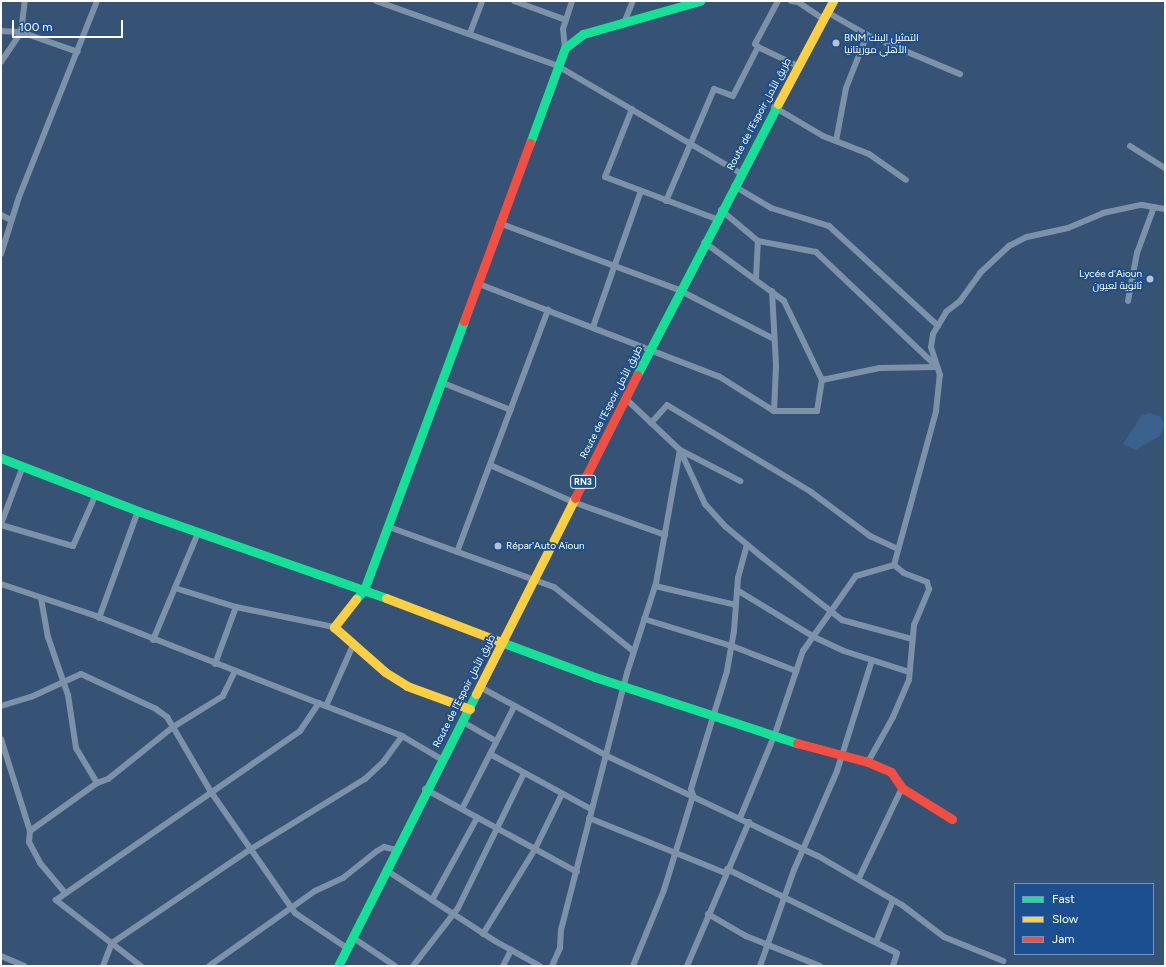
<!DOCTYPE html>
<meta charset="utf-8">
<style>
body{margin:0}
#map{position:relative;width:1166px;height:967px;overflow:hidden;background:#365274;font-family:Figtree,Cairo,sans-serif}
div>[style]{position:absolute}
.water>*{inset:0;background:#3b618d}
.street>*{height:6px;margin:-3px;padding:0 3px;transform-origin:3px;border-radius:3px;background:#7d92a8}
.fast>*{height:9px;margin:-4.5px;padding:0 4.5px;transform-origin:4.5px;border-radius:4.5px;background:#16e098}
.slow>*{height:9px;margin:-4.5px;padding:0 4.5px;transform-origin:4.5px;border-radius:4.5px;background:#ffcf43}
.jam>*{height:9px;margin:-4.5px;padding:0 4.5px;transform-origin:4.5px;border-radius:4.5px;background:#f24e42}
.dots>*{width:11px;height:11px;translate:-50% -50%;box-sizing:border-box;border:2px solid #1b4f8f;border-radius:50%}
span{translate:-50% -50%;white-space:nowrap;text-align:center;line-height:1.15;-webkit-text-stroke:3.5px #1b4f8f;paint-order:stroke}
.shield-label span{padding:1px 3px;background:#1b4f8f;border:1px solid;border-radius:3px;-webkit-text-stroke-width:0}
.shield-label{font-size:9px;color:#fff;font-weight:700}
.poi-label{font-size:10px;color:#fff}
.left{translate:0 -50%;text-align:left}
.right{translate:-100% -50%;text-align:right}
.street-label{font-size:10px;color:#fff}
.frame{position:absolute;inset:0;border:2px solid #fff;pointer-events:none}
.legend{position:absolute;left:1014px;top:883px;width:140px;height:72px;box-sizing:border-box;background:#1b4f8f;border:1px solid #7695bc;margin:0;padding:5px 7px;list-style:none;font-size:12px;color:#fff}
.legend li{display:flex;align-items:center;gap:8px;height:20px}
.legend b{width:20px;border:1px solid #7695bc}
.scale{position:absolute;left:12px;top:20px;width:111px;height:18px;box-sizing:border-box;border:2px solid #fff;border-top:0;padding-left:5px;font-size:12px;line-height:14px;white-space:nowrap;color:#fff;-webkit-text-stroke:3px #1b4f8f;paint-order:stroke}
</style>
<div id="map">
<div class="water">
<i style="clip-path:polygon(1149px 413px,1160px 416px,1165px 425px,1160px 436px,1135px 450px,1123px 444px,1141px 416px)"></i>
</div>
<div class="street">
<i style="left:376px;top:1px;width:191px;rotate:19.6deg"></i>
<i style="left:556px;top:65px;width:213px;rotate:30.4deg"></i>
<i style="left:514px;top:1px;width:55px;rotate:20.1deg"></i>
<i style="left:791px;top:1px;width:7px;rotate:8deg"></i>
<i style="left:798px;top:2px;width:30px;rotate:34deg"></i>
<i style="left:827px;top:12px;width:46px;rotate:29.9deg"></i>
<i style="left:867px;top:35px;width:101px;rotate:22.8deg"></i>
<i style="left:624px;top:23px;width:24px;rotate:-68deg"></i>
<i style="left:1px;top:31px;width:20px;rotate:3deg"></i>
<i style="left:21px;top:32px;width:60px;rotate:19.3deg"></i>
<i style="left:470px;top:33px;width:34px;rotate:-69deg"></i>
<i style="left:758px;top:47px;width:44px;rotate:25.4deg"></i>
<i style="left:565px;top:48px;width:19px;rotate:-96deg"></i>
<i style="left:563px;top:29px;width:29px;rotate:-72deg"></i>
<i style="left:1px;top:62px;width:36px;rotate:-56deg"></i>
<i style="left:21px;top:32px;width:31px;rotate:-83deg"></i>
<i style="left:774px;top:107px;width:57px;rotate:30.6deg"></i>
<i style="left:823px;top:136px;width:49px;rotate:21.4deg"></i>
<i style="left:869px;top:154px;width:45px;rotate:35.1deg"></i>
<i style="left:632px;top:109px;width:73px;rotate:111.7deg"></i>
<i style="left:605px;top:177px;width:119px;rotate:20.7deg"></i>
<i style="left:836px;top:141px;width:54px;rotate:-79.3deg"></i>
<i style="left:846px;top:88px;width:57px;rotate:-68.4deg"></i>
<i style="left:1130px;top:146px;width:41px;rotate:32.2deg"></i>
<i style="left:734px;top:186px;width:43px;rotate:30.7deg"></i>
<i style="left:771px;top:208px;width:61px;rotate:17.2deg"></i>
<i style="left:829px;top:226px;width:148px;rotate:42.5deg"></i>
<i style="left:666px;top:201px;width:122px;rotate:-66.8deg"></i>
<i style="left:714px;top:89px;width:20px;rotate:20deg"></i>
<i style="left:733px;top:96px;width:55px;rotate:-63deg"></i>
<i style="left:758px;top:47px;width:4px;rotate:-135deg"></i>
<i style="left:755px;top:44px;width:49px;rotate:-61.9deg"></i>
<i style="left:721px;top:210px;width:48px;rotate:40deg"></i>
<i style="left:758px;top:241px;width:59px;rotate:10.7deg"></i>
<i style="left:816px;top:252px;width:167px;rotate:43.5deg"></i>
<i style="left:1px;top:215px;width:11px;rotate:27deg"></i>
<i style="left:499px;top:223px;width:192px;rotate:20.4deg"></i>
<i style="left:679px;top:290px;width:105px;rotate:27.3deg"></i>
<i style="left:1px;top:254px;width:60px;rotate:-72.5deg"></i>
<i style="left:19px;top:197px;width:211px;rotate:-68.3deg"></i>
<i style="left:756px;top:278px;width:37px;rotate:-87deg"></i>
<i style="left:479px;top:284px;width:258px;rotate:21.1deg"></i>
<i style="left:720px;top:377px;width:64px;rotate:32.2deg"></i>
<i style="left:774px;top:411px;width:43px"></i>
<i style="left:817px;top:411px;width:31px;rotate:-81deg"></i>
<i style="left:822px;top:380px;width:88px;rotate:-115.7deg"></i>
<i style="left:784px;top:301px;width:99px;rotate:-143.6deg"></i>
<i style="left:772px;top:291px;width:75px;rotate:86.9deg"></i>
<i style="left:776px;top:366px;width:45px;rotate:92.5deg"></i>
<i style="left:1128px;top:301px;width:49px;rotate:-79.4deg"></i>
<i style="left:1137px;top:253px;width:49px;rotate:-69.7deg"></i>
<i style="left:593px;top:327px;width:144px;rotate:-70.6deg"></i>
<i style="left:822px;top:380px;width:59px;rotate:-11.7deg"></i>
<i style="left:880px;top:368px;width:57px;rotate:-1deg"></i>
<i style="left:443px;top:383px;width:73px;rotate:21.7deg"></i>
<i style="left:625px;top:398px;width:76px;rotate:43.4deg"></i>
<i style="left:680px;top:450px;width:68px;rotate:27.3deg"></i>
<i style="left:651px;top:423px;width:24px;rotate:-48deg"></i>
<i style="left:667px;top:405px;width:168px;rotate:31.1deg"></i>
<i style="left:811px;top:492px;width:74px;rotate:36.7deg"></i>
<i style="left:870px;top:536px;width:31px;rotate:25deg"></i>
<i style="left:680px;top:450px;width:60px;rotate:65.2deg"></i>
<i style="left:705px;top:504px;width:31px;rotate:48deg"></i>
<i style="left:726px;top:527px;width:47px;rotate:39.8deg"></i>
<i style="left:762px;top:557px;width:102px;rotate:38.2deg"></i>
<i style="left:842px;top:620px;width:73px;rotate:15.2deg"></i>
<i style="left:490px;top:465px;width:91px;rotate:24deg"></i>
<i style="left:573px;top:502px;width:98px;rotate:19.7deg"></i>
<i style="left:1px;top:524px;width:62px;rotate:-69.2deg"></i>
<i style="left:1px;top:525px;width:75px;rotate:16.3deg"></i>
<i style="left:73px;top:546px;width:57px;rotate:-66.1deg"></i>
<i style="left:389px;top:527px;width:176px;rotate:20deg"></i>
<i style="left:554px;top:587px;width:102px;rotate:39deg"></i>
<i style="left:457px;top:552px;width:259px;rotate:-69.4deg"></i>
<i style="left:1px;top:584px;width:100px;rotate:18.6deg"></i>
<i style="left:96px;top:616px;width:329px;rotate:21.4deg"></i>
<i style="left:402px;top:736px;width:45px;rotate:30.5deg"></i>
<i style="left:655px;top:586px;width:83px;rotate:13.2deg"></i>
<i style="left:175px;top:588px;width:64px;rotate:17.3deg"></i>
<i style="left:236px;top:607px;width:100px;rotate:11.5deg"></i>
<i style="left:737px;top:590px;width:90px;rotate:31.4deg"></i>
<i style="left:814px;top:637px;width:33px;rotate:25deg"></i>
<i style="left:844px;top:651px;width:68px;rotate:17.9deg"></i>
<i style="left:41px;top:598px;width:40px;rotate:80deg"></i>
<i style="left:48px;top:637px;width:61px;rotate:71deg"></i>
<i style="left:68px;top:695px;width:54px;rotate:81.4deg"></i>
<i style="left:76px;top:748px;width:41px;rotate:59deg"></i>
<i style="left:99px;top:618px;width:114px;rotate:-70deg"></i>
<i style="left:644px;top:619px;width:92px;rotate:17.1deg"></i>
<i style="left:732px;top:646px;width:69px;rotate:21.3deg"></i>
<i style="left:153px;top:640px;width:116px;rotate:-67.2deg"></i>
<i style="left:215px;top:664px;width:61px;rotate:-69.8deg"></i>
<i style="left:235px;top:671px;width:28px;rotate:116deg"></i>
<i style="left:223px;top:696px;width:59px;rotate:148.2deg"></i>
<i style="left:173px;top:727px;width:75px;rotate:59.7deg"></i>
<i style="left:211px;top:792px;width:147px;rotate:55.2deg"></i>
<i style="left:295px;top:913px;width:63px;rotate:33.9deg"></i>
<i style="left:480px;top:687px;width:145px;rotate:28.5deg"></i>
<i style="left:607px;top:756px;width:233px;rotate:25.4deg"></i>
<i style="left:818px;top:856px;width:97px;rotate:30.3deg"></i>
<i style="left:902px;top:905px;width:53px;rotate:37.3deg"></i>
<i style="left:944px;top:937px;width:64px;rotate:22.1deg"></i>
<i style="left:1px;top:706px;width:31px;rotate:-17deg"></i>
<i style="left:31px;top:697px;width:55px;rotate:-24.7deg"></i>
<i style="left:81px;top:674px;width:83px;rotate:25deg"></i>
<i style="left:156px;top:709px;width:14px;rotate:36deg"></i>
<i style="left:167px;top:717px;width:12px;rotate:59deg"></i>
<i style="left:173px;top:727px;width:83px;rotate:141.3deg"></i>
<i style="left:108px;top:779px;width:12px;rotate:160deg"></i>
<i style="left:97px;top:783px;width:82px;rotate:144.4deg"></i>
<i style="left:326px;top:706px;width:69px;rotate:-66deg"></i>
<i style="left:463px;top:722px;width:38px;rotate:30deg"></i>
<i style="left:1px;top:739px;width:96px;rotate:72.5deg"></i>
<i style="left:30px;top:831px;width:11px;rotate:95deg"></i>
<i style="left:29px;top:842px;width:24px;rotate:62deg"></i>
<i style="left:40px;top:863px;width:38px;rotate:50deg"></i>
<i style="left:490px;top:754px;width:115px;rotate:28.6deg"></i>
<i style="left:868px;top:762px;width:51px;rotate:-60.9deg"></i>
<i style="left:893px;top:717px;width:40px;rotate:-66.6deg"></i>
<i style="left:909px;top:680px;width:55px;rotate:-84.8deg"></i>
<i style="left:914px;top:625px;width:39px;rotate:-67deg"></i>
<i style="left:929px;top:589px;width:7px;rotate:-106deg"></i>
<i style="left:927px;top:582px;width:25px;rotate:-159deg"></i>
<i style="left:904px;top:573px;width:13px;rotate:-141deg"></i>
<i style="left:894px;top:565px;width:160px;rotate:-74.7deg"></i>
<i style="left:936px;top:411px;width:36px;rotate:-84deg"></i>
<i style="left:940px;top:375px;width:29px;rotate:-108deg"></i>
<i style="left:931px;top:347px;width:13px;rotate:-81deg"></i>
<i style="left:933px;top:334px;width:26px;rotate:-59deg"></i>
<i style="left:946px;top:312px;width:18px;rotate:-38deg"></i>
<i style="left:960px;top:301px;width:34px;rotate:-54deg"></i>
<i style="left:980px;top:273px;width:40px;rotate:-43deg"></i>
<i style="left:1009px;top:246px;width:20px;rotate:-27deg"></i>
<i style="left:1027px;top:237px;width:42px;rotate:-12.4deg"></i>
<i style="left:1068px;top:228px;width:38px;rotate:-23deg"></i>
<i style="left:1103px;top:213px;width:40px;rotate:-12deg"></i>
<i style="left:1142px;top:205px;width:23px;rotate:10deg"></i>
<i style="left:425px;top:789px;width:173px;rotate:28.6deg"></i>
<i style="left:462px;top:809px;width:114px;rotate:-63deg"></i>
<i style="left:589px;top:818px;width:147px;rotate:22deg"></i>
<i style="left:740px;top:818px;width:91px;rotate:-67.4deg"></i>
<i style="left:775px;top:734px;width:88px;rotate:-71.4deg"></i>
<i style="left:803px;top:651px;width:92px;rotate:-54.8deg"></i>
<i style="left:856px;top:576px;width:40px;rotate:-16deg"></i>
<i style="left:727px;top:869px;width:185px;rotate:26.3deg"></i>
<i style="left:893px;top:951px;width:4px;rotate:27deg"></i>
<i style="left:897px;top:953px;width:14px;rotate:107deg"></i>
<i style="left:386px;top:870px;width:130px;rotate:33.1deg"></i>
<i style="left:495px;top:941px;width:51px;rotate:29.1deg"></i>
<i style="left:859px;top:878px;width:100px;rotate:-64.5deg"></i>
<i style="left:432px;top:900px;width:94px;rotate:-61.2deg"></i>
<i style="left:708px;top:914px;width:44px;rotate:30.1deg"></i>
<i style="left:746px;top:936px;width:80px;rotate:22.1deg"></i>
<i style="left:483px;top:934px;width:100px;rotate:-58.5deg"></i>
<i style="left:535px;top:849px;width:61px;rotate:-63.9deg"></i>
<i style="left:352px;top:937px;width:52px;rotate:34deg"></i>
<i style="left:876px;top:942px;width:45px;rotate:-68deg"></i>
<i style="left:1px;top:956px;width:25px;rotate:23deg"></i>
<i style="left:103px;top:966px;width:25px;rotate:-69deg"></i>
<i style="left:112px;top:943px;width:168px;rotate:-34.1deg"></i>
<i style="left:251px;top:849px;width:134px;rotate:-31.6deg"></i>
<i style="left:365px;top:779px;width:26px;rotate:-43deg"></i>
<i style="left:384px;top:761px;width:31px;rotate:-54deg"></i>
<i style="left:141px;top:966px;width:108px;rotate:-142.2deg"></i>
<i style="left:56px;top:900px;width:297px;rotate:-34.7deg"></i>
<i style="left:300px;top:731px;width:34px;rotate:-56deg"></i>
<i style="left:209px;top:966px;width:130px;rotate:-35.3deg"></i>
<i style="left:315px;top:891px;width:31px;rotate:-25deg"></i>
<i style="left:343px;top:878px;width:43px;rotate:-38.5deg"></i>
<i style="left:377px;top:851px;width:8px;rotate:-30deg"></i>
<i style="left:384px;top:847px;width:13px;rotate:13deg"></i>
<i style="left:413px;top:966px;width:73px;rotate:-52.2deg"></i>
<i style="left:458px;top:908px;width:150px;rotate:-63.9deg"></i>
<i style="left:503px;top:966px;width:18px;rotate:-63deg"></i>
<i style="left:552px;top:966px;width:20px;rotate:-66deg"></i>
<i style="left:560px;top:948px;width:18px;rotate:-87deg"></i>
<i style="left:561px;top:930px;width:265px;rotate:-75.6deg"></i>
<i style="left:627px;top:673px;width:95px;rotate:-72.1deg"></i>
<i style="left:656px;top:583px;width:135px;rotate:-79.8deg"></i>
<i style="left:633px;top:966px;width:82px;rotate:-67.8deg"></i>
<i style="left:664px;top:890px;width:99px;rotate:-73deg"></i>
<i style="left:693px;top:795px;width:6px;rotate:-108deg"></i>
<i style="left:691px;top:789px;width:123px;rotate:-73deg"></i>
<i style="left:727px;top:671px;width:41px;rotate:-80.1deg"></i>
<i style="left:734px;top:631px;width:53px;rotate:-85.7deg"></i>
<i style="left:738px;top:578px;width:34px;rotate:-75deg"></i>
<i style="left:687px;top:966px;width:157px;rotate:-66.7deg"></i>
<i style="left:760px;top:966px;width:102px;rotate:-70.5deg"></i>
<i style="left:794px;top:870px;width:108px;rotate:-66.5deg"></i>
<i style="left:837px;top:771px;width:116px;rotate:-72.5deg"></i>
</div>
<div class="fast">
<i style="left:530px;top:143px;width:101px;rotate:-69.8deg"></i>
<i style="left:565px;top:48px;width:23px;rotate:-38deg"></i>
<i style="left:583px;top:34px;width:122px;rotate:-15.8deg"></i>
<i style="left:637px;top:375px;width:305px;rotate:-62.5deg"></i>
<i style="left:1px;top:458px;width:147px;rotate:21.1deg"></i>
<i style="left:138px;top:511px;width:263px;rotate:19.3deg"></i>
<i style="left:356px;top:599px;width:12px;rotate:-48deg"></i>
<i style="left:364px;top:590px;width:287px;rotate:-69.6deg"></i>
<i style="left:501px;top:642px;width:100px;rotate:20.4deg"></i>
<i style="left:595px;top:677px;width:213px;rotate:18.1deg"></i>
<i style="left:338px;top:966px;width:305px;rotate:-63.1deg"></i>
</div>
<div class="slow">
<i style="left:778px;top:104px;width:117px;rotate:-61.9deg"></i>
<i style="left:386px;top:598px;width:123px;rotate:20.9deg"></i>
<i style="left:356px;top:599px;width:36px;rotate:128deg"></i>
<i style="left:334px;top:627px;width:68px;rotate:41.4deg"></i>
<i style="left:385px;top:672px;width:26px;rotate:32deg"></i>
<i style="left:407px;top:686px;width:67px;rotate:20.1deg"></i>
<i style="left:476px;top:694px;width:220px;rotate:-63.2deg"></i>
</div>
<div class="jam">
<i style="left:464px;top:321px;width:190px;rotate:-69.7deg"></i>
<i style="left:575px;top:498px;width:138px;rotate:-63.2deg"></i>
<i style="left:797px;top:743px;width:73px;rotate:15deg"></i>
<i style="left:868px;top:762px;width:25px;rotate:23deg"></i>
<i style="left:891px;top:772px;width:19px;rotate:55deg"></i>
<i style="left:902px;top:788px;width:59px;rotate:31.8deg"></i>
</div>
<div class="dots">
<i style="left:836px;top:43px;background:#b9c2ce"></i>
<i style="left:1150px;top:279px;background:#b9c2ce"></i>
<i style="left:498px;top:546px;background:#b9c2ce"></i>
</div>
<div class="shield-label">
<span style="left:583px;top:482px">RN3</span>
</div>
<div class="poi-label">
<span class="left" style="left:844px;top:43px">BNM التمثيل البنك<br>الأهلي موريتانيا</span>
<span class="right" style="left:1142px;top:279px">Lycée d'Aioun<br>ثانوية لعيون</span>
<span class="left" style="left:506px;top:546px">Répar'Auto Aïoun</span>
</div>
<div class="street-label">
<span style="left:759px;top:114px;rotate:-62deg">Route de l’Espoir طريق الأمل</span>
<span style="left:611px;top:402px;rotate:-63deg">Route de l’Espoir طريق الأمل</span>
<span style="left:464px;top:691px;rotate:-63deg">Route de l’Espoir طريق الأمل</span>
</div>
<div class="frame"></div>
<ul class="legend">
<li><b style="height:5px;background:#16e098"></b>Fast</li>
<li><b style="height:5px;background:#ffcf43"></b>Slow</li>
<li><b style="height:5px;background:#f24e42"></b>Jam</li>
</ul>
<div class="scale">100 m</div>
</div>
